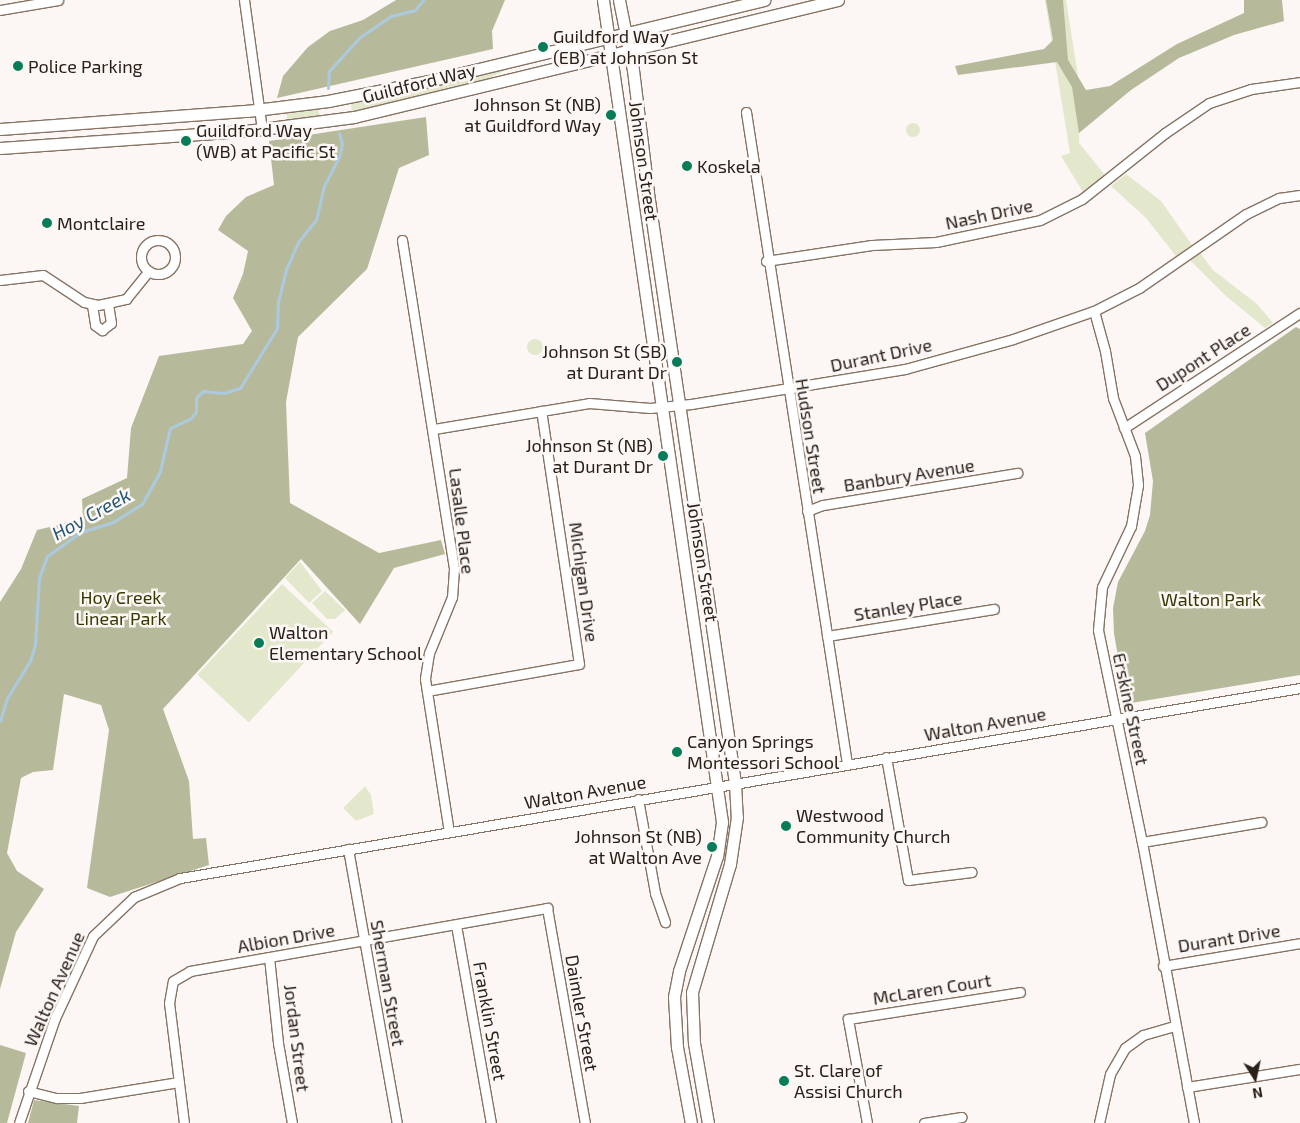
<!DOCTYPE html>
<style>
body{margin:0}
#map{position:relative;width:1300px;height:1123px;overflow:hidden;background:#fcf7f4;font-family:"Exo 2",sans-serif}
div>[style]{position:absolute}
.green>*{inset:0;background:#e3e7cb;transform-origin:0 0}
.round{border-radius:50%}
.forest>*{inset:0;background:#b6ba9a}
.stream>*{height:3px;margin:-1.5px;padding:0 1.5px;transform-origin:1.5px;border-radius:1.5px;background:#accadf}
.roads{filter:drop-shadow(1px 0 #867363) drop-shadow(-1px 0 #867363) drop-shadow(0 1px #867363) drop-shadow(0 -1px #867363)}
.minor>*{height:9px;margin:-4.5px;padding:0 4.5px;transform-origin:4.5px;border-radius:4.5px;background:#fff}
.minor>.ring{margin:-4.5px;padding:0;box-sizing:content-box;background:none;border:9px solid #fff;border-radius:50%}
.major>*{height:11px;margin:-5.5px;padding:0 5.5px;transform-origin:5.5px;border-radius:5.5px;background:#fff}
.dots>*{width:14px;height:14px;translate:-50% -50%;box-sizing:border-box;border:2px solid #fcf7f4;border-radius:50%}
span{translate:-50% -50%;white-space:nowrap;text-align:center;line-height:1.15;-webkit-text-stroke:5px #fcf7f4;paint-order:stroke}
.poi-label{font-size:18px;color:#282019}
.left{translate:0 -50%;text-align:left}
.right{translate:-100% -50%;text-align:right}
.street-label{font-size:18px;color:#282019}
.park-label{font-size:18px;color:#363900}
.water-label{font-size:19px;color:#255776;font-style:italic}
.north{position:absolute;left:1230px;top:1053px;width:50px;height:50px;-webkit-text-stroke:4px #fcf7f4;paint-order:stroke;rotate:170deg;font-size:14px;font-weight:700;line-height:20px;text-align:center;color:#282019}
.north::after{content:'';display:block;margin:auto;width:18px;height:22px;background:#282019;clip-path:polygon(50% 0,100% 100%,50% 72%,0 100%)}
</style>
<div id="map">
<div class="green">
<i style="clip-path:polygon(1045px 0,1066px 0,1086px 127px,1079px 133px,1079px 143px,1105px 175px,1083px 192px,1061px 156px,1070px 153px)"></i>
<i style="clip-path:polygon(512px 67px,487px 79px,352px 113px,351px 103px)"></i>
<i style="clip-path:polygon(318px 108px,320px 118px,287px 121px,287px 112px)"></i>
<i class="round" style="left:906px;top:123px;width:14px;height:14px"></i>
<i style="clip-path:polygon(1126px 174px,1161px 201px,1192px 245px,1176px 256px,1146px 218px,1111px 186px)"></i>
<i style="clip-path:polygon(1200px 253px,1213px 270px,1257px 304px,1273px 323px,1265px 328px,1226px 296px,1190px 260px)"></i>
<i class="round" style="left:527px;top:339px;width:16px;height:16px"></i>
<i style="clip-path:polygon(300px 562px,322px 591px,309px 603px,285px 578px)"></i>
<i style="left:282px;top:584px;width:70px;height:124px;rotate:43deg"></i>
<i style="clip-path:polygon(325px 591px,345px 610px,335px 619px,327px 619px,312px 603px)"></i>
<i style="clip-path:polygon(365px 786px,371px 795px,374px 814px,356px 821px,343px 808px)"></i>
</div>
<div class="forest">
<i style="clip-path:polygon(396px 0,505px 0,492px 31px,493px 49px,277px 98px,283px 76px,308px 47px,330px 31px,363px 20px)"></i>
<i style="clip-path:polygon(1046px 0,1063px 0,1068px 60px,1086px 90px,1110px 86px,1177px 44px,1244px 13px,1244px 0,1282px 0,1284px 21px,1234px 35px,1179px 58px,1131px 90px,1079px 133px,1072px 87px,1057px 62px,958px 75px,955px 66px,1044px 49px,1053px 40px)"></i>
<i style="clip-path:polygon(426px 117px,429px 155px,399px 168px,367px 269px,298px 337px,286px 402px,290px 503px,379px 553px,441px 540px,445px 554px,394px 568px,360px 624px,301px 559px,163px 709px,189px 781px,193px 839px,206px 838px,209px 865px,110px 897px,87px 888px,109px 730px,101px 705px,64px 694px,53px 770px,33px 772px,21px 778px,7px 853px,17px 871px,44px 889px,16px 932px,0 989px,0 602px,21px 569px,37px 530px,83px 519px,82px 499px,127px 478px,131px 428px,159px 356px,243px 344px,252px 331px,233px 298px,243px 274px,248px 251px,218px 230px,226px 216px,246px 197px,274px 185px,269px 141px)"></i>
<i style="clip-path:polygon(1296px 327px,1300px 329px,1300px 675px,1131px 703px,1126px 700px,1114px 634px,1113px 608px,1118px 582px,1145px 531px,1150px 515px,1153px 481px,1145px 433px)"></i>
<i style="clip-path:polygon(0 1045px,26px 1053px,7px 1123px,0 1123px)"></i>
<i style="clip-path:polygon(34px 1100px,79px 1106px,77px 1123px,28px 1123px)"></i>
</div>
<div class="stream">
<i style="left:328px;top:88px;width:17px;rotate:-87deg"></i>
<i style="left:329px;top:71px;width:46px;rotate:-47.6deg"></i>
<i style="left:360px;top:37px;width:37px;rotate:-34deg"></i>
<i style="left:391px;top:16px;width:25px;rotate:-14deg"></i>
<i style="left:415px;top:10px;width:13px;rotate:-51deg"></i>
<i style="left:0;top:721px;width:24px;rotate:-73deg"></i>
<i style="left:7px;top:698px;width:44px;rotate:-58.1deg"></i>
<i style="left:30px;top:661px;width:17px;rotate:-73deg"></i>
<i style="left:35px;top:645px;width:67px;rotate:-86.6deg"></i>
<i style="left:39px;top:578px;width:23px;rotate:-70deg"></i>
<i style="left:47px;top:556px;width:42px;rotate:-35.2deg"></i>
<i style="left:81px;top:532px;width:34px;rotate:-17deg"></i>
<i style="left:113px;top:522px;width:34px;rotate:-32deg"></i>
<i style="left:142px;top:504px;width:38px;rotate:-61deg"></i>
<i style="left:160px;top:471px;width:44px;rotate:-76.9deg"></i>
<i style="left:170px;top:428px;width:23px;rotate:-25deg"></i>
<i style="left:191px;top:418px;width:8px;rotate:-50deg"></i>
<i style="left:196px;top:412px;width:14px;rotate:-90deg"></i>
<i style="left:196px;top:398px;width:10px;rotate:-45deg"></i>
<i style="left:203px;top:391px;width:20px;rotate:6deg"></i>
<i style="left:223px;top:393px;width:18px;rotate:-16deg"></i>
<i style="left:240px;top:388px;width:70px;rotate:-58.3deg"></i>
<i style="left:277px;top:328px;width:26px;rotate:-88deg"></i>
<i style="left:278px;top:302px;width:36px;rotate:-76deg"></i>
<i style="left:287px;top:267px;width:27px;rotate:-66deg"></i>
<i style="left:298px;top:242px;width:28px;rotate:-51deg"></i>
<i style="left:316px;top:220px;width:35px;rotate:-77deg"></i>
<i style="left:324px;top:186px;width:33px;rotate:-63deg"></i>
<i style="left:339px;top:157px;width:13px;rotate:-77deg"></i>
<i style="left:342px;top:144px;width:11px;rotate:-105deg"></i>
</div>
<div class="roads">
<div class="minor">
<i style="left:244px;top:0;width:130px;rotate:82.1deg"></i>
<i style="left:0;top:10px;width:59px;rotate:-9.8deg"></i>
<i style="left:746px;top:112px;width:660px;rotate:81.19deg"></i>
<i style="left:402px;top:240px;width:333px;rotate:81deg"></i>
<i style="left:454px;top:569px;width:28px;rotate:94deg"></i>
<i style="left:452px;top:597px;width:61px;rotate:112.3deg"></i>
<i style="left:429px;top:653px;width:26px;rotate:99deg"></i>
<i style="left:425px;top:679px;width:155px;rotate:81.1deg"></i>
<i class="ring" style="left:141px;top:240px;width:25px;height:25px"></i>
<i style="left:766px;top:261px;width:107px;rotate:-8.6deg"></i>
<i style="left:872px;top:245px;width:64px;rotate:-2.7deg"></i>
<i style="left:936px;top:242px;width:106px;rotate:-11.9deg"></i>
<i style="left:1040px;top:220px;width:47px;rotate:-26.6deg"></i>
<i style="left:1082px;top:199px;width:106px;rotate:-38.5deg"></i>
<i style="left:1165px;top:133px;width:53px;rotate:-34.3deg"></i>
<i style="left:1209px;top:103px;width:44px;rotate:-18.4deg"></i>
<i style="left:1251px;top:89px;width:49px;rotate:-8.1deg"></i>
<i style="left:0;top:280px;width:43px;rotate:-6.6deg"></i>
<i style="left:43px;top:275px;width:49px;rotate:33.4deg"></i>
<i style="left:84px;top:302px;width:14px;rotate:12deg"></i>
<i style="left:98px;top:305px;width:29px;rotate:-12deg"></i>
<i style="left:126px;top:299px;width:36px;rotate:-51deg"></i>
<i style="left:92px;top:305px;width:20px;rotate:81deg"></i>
<i style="left:95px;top:325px;width:9px;rotate:36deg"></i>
<i style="left:102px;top:330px;width:11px;rotate:-38deg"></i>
<i style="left:111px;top:323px;width:19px;rotate:-99deg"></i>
<i style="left:1094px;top:311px;width:41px;rotate:74.6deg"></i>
<i style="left:1105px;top:351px;width:48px;rotate:80.3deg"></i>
<i style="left:1113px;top:398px;width:62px;rotate:69.2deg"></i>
<i style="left:1135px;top:456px;width:29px;rotate:84deg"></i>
<i style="left:1138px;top:485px;width:42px;rotate:99.7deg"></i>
<i style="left:1131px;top:526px;width:68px;rotate:115.4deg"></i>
<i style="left:1102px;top:587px;width:43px;rotate:95.3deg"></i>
<i style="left:1098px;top:630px;width:217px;rotate:78.3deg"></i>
<i style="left:1142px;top:842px;width:286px;rotate:79.5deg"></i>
<i style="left:1124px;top:428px;width:210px;rotate:-33.2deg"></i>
<i style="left:434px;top:429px;width:157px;rotate:-9.5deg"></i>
<i style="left:589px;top:403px;width:61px;rotate:4.7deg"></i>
<i style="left:650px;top:408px;width:41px;rotate:-5.6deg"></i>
<i style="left:691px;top:404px;width:217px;rotate:-9.3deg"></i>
<i style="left:905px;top:369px;width:112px;rotate:-15.5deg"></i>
<i style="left:1013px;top:339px;width:86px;rotate:-19.1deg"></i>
<i style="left:1094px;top:311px;width:51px;rotate:-27.1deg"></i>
<i style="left:1139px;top:288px;width:130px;rotate:-34.7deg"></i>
<i style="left:1246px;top:214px;width:37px;rotate:-26deg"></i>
<i style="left:1279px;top:198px;width:21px;rotate:-8deg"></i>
<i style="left:807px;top:511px;width:17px;rotate:-21deg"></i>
<i style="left:823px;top:505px;width:197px;rotate:-9.4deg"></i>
<i style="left:827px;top:636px;width:169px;rotate:-9.2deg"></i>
<i style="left:427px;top:691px;width:154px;rotate:-10.1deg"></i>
<i style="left:579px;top:664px;width:256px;rotate:-98.5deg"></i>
<i style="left:886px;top:757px;width:125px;rotate:79.9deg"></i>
<i style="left:908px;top:880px;width:64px;rotate:-7.2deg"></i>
<i style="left:638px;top:799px;width:96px;rotate:79.7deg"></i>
<i style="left:655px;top:893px;width:31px;rotate:71deg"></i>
<i style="left:1142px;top:842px;width:121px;rotate:-9.5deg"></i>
<i style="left:348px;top:849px;width:278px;rotate:79.9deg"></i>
<i style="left:456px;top:925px;width:201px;rotate:80deg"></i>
<i style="left:269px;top:957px;width:86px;rotate:84deg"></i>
<i style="left:278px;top:1043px;width:81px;rotate:80.1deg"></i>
<i style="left:1163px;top:966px;width:139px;rotate:-9.5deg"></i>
<i style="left:1187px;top:1087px;width:114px;rotate:-9.1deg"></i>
<i style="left:28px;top:1091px;width:30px;rotate:14deg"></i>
<i style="left:57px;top:1098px;width:23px"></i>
<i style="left:80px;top:1098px;width:100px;rotate:-9.2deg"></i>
<i style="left:19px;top:1123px;width:111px;rotate:-71.1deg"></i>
<i style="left:55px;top:1018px;width:90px;rotate:-65.1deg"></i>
<i style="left:93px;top:936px;width:57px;rotate:-43.6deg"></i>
<i style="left:134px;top:897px;width:50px;rotate:-22.4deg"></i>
<i style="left:180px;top:878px;width:1136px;rotate:-9.63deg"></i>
<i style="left:184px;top:1123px;width:121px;rotate:-97.1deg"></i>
<i style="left:169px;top:1003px;width:22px;rotate:-80deg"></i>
<i style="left:173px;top:981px;width:20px;rotate:-30deg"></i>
<i style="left:190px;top:971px;width:363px;rotate:-10deg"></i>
<i style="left:547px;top:908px;width:218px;rotate:80deg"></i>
<i style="left:867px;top:1123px;width:106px;rotate:-100.4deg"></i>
<i style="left:848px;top:1019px;width:174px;rotate:-8.9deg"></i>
<i style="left:924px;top:1123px;width:38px;rotate:-9deg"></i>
<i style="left:1099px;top:1123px;width:50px;rotate:-77.3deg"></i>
<i style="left:1110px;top:1074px;width:30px;rotate:-60deg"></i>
<i style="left:1125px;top:1048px;width:22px;rotate:-36deg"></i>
<i style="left:1143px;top:1035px;width:32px;rotate:-16deg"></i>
</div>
<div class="major">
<i style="left:603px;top:0;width:831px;rotate:81.76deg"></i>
<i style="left:722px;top:822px;width:34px;rotate:98deg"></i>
<i style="left:717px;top:856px;width:121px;rotate:108.3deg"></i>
<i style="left:679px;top:971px;width:26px;rotate:101deg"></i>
<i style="left:674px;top:997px;width:50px;rotate:86.6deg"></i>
<i style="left:677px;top:1047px;width:77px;rotate:79.6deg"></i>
<i style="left:619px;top:0;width:71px;rotate:78.7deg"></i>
<i style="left:633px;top:70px;width:124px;rotate:83deg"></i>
<i style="left:648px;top:193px;width:596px;rotate:81.61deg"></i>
<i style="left:735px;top:783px;width:34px;rotate:87deg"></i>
<i style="left:737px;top:817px;width:48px;rotate:98.5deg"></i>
<i style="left:730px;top:864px;width:134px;rotate:106.5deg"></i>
<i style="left:692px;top:992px;width:51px;rotate:87.8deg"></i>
<i style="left:694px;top:1043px;width:81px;rotate:80.1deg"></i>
<i style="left:0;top:129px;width:248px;rotate:-4.2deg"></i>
<i style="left:247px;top:111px;width:82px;rotate:-7deg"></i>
<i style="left:328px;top:101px;width:107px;rotate:-11.3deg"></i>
<i style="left:433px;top:80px;width:341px;rotate:-13.6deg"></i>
<i style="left:0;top:148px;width:247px;rotate:-4deg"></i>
<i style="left:246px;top:131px;width:109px;rotate:-7.4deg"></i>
<i style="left:354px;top:117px;width:498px;rotate:-13.6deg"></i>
</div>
</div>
<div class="dots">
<i style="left:543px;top:47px;background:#087c58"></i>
<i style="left:18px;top:66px;background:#087c58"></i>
<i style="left:611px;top:115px;background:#087c58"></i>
<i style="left:186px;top:141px;background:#087c58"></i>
<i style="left:687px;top:166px;background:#087c58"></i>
<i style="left:47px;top:223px;background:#087c58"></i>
<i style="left:677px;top:362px;background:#087c58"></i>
<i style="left:663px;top:456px;background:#087c58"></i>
<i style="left:259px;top:643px;background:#087c58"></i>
<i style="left:677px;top:752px;background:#087c58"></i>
<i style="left:786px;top:826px;background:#087c58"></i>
<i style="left:712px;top:847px;background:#087c58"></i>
<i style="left:784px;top:1081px;background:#087c58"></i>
</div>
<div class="poi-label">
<span class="left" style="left:553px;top:47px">Guildford Way<br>(EB) at Johnson St</span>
<span class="left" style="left:28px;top:66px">Police Parking</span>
<span class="right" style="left:601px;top:115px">Johnson St (NB)<br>at Guildford Way</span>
<span class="left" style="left:196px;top:141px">Guildford Way<br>(WB) at Pacific St</span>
<span class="left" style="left:697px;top:166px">Koskela</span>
<span class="left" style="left:57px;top:223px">Montclaire</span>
<span class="right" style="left:667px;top:362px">Johnson St (SB)<br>at Durant Dr</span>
<span class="right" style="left:653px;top:456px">Johnson St (NB)<br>at Durant Dr</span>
<span class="left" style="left:269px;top:643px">Walton<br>Elementary School</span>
<span class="left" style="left:687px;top:752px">Canyon Springs<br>Montessori School</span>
<span class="left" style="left:796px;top:826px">Westwood<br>Community Church</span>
<span class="right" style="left:702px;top:847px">Johnson St (NB)<br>at Walton Ave</span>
<span class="left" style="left:794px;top:1081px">St. Clare of<br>Assisi Church</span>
</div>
<div class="street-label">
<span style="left:419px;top:83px;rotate:-14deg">Guildford Way</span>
<span style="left:644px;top:161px;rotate:82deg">Johnson Street</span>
<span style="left:989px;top:214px;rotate:-12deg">Nash Drive</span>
<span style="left:881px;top:355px;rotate:-12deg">Durant Drive</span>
<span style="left:1203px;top:357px;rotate:-33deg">Dupont Place</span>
<span style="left:811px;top:436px;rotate:81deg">Hudson Street</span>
<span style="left:909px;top:475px;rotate:-9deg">Banbury Avenue</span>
<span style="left:462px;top:521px;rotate:83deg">Lasalle Place</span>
<span style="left:703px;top:562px;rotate:81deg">Johnson Street</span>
<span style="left:584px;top:582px;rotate:82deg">Michigan Drive</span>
<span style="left:908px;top:606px;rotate:-9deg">Stanley Place</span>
<span style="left:1131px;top:709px;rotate:78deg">Erskine Street</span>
<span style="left:985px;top:724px;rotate:-10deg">Walton Avenue</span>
<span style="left:585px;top:792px;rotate:-10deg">Walton Avenue</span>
<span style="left:286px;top:938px;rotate:-10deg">Albion Drive</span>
<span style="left:1229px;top:938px;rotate:-9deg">Durant Drive</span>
<span style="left:388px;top:983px;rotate:80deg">Sherman Street</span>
<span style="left:54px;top:989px;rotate:-66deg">Walton Avenue</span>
<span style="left:932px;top:989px;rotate:-9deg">McLaren Court</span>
<span style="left:582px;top:1013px;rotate:80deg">Daimler Street</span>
<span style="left:490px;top:1021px;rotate:80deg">Franklin Street</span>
<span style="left:297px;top:1038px;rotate:83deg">Jordan Street</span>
</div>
<div class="park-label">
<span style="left:121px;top:608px">Hoy Creek<br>Linear Park</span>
<span style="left:1211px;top:599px">Walton Park</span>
</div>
<div class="water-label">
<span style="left:91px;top:514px;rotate:-29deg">Hoy Creek</span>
</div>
<div class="north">N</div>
</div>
